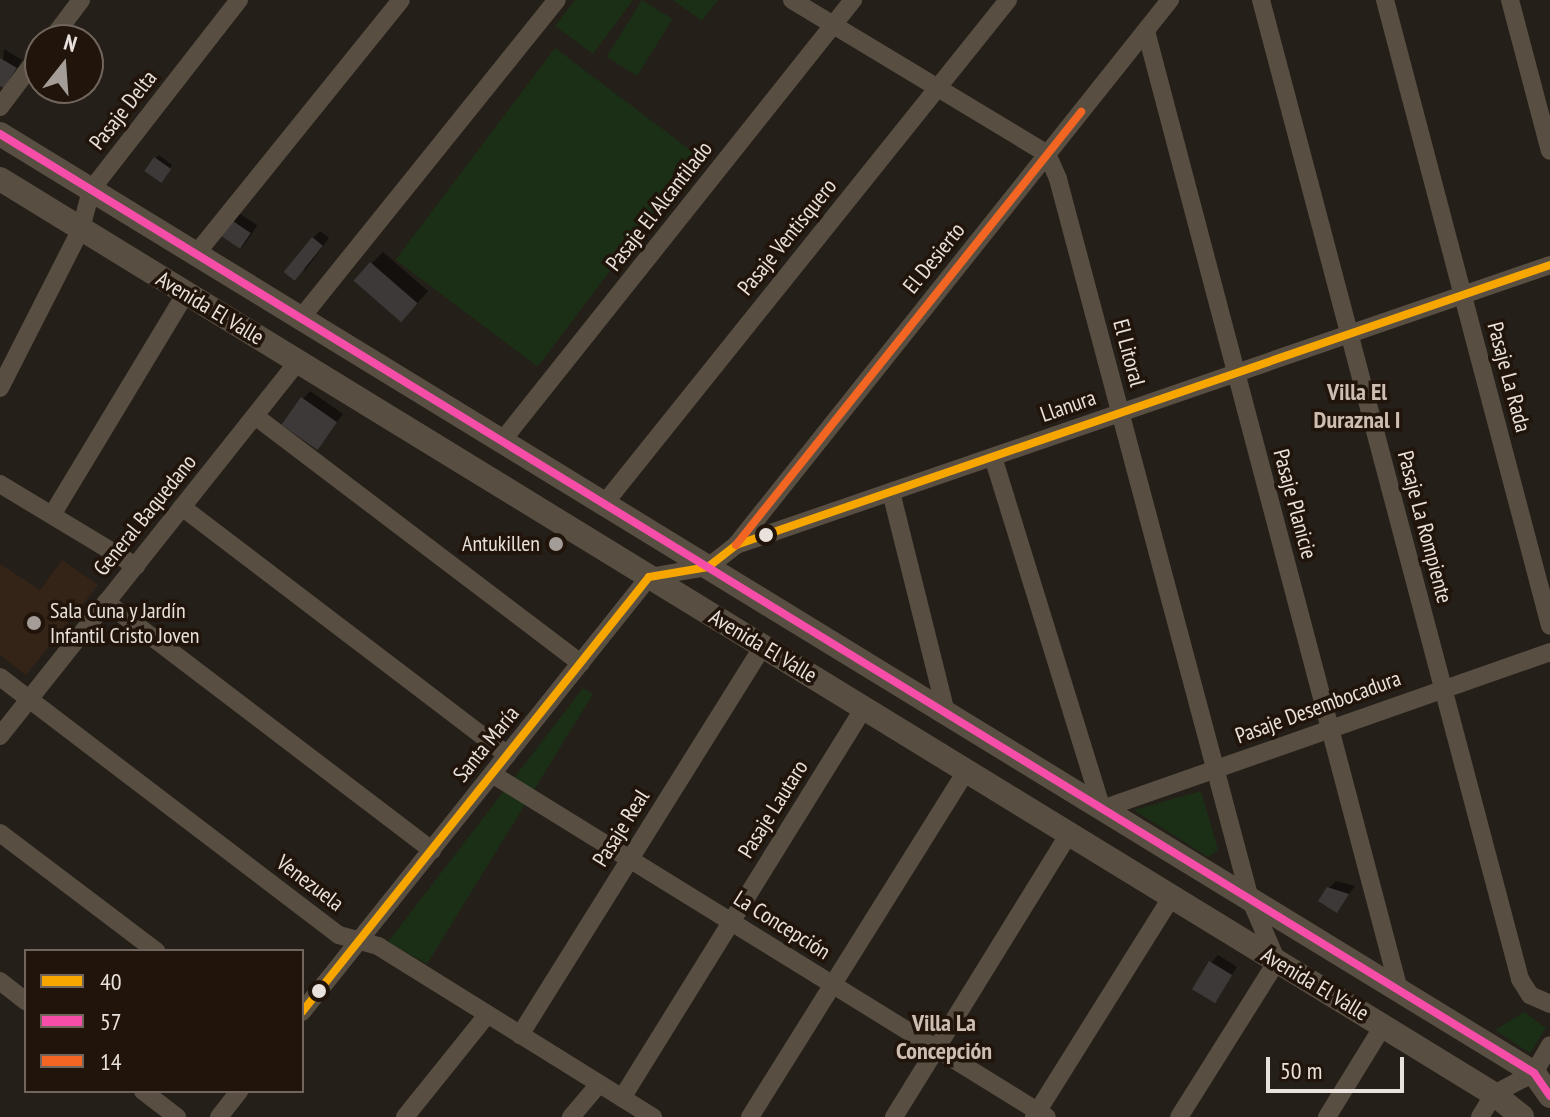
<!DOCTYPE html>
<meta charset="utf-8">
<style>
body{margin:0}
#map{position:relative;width:1550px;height:1117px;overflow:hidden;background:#251f19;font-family:"PT Sans Narrow",sans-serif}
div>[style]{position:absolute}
.built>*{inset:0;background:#342417}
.green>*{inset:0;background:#1b2f16;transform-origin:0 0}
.shadow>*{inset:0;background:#0007;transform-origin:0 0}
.building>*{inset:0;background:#3d3939;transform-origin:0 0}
.minor>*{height:18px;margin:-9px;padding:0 9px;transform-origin:9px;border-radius:9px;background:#584f42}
.tertiary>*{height:24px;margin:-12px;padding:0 12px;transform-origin:12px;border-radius:12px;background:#584f42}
.bus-1>*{height:8px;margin:-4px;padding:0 4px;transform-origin:4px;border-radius:4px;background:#f7a600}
.bus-2>*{height:8px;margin:-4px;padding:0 4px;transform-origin:4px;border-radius:4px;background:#f54da8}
.bus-3>*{height:8px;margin:-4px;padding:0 4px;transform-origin:4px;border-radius:4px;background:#f26522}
.dots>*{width:22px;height:22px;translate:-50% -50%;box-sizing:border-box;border:4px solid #20140b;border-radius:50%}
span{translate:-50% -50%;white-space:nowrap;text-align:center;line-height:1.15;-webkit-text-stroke:7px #20140b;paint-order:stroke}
.street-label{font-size:22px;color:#e9e1db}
.poi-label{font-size:22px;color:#e9e1db}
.right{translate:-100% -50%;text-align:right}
.left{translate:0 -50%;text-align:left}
.neighbourhood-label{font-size:24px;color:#cebeb1;font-weight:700}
.legend{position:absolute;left:24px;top:949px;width:280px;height:144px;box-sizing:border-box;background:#20140b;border:2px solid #70665e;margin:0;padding:10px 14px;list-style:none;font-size:24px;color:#e9e1db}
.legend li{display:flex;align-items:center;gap:16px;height:40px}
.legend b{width:40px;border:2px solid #70665e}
.north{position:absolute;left:24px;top:24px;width:80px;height:80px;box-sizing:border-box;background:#20140b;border:2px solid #70665e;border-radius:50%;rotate:17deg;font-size:22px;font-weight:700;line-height:32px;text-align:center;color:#e9e1db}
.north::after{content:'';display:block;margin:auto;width:28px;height:36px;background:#a49d97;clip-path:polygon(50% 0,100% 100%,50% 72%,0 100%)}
.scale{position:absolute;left:1266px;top:1057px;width:138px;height:36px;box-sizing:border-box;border:4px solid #e9e1db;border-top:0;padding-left:10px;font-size:24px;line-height:28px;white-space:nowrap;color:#e9e1db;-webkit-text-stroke:6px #20140b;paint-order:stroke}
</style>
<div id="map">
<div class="built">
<i style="clip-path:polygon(62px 560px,98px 585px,26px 675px,0 655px,0 564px,40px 590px)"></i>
</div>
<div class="green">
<i style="clip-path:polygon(575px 0,633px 0,593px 54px,555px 26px)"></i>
<i style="left:642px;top:0;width:36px;height:67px;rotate:32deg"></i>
<i style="clip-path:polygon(673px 0,718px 0,702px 21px)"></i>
<i style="left:555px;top:48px;width:178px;height:265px;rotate:37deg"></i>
<i style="clip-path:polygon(583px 688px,593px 694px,427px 964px,388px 942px)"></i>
<i style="clip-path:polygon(1201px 791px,1218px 850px,1208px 857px,1134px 810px)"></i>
<i style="clip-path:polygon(1524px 1012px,1546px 1028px,1530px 1053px,1495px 1030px)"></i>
</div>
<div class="shadow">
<i style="clip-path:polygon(4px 49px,22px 60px,11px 79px,0 84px)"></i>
<i style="clip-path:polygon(159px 155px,172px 165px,163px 178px,156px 158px)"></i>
<i style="left:239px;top:213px;width:22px;height:27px;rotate:34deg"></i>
<i style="clip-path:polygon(320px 231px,329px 238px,304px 272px,313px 238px)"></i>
<i style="clip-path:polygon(383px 252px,428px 291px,413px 308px,372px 263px)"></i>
<i style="clip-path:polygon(310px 391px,343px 414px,318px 447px,303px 399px)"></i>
<i style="clip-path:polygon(1336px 881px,1355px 886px,1336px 910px,1329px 888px)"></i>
<i style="clip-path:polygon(1218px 955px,1237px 967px,1214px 1000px,1211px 963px)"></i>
</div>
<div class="building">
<i style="clip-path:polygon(0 58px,17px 68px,4px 88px,0 86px)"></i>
<i style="left:154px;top:157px;width:21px;height:17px;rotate:35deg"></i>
<i style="left:230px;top:219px;width:25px;height:19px;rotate:34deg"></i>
<i style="left:312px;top:237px;width:14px;height:45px;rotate:39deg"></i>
<i style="left:370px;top:262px;width:63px;height:25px;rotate:41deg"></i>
<i style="left:301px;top:397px;width:44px;height:34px;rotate:35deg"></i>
<i style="clip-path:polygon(1327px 887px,1349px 894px,1337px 913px,1318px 901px)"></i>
<i style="left:1209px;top:961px;width:27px;height:33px;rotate:31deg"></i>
</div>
<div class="minor">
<i style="left:792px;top:0;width:298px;rotate:31.1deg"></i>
<i style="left:1047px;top:154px;width:27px;rotate:66deg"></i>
<i style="left:1058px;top:179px;width:745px;rotate:75.07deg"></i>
<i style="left:1250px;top:899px;width:68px;rotate:66.5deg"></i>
<i style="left:1277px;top:961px;width:184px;rotate:122.1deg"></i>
<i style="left:1261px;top:0;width:1013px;rotate:75.18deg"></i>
<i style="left:1520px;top:979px;width:19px;rotate:58deg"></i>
<i style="left:1530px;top:995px;width:22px;rotate:24deg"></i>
<i style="left:1385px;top:0;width:647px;rotate:75.23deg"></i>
<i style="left:1510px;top:0;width:156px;rotate:75.2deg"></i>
<i style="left:1146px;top:31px;width:992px;rotate:75.22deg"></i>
<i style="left:51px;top:40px;width:50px;rotate:-53.1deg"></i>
<i style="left:0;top:107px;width:66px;rotate:-53deg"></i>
<i style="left:196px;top:254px;width:326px;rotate:-51.1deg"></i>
<i style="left:301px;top:318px;width:408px;rotate:-51.2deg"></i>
<i style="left:0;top:388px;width:178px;rotate:-63deg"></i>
<i style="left:81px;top:229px;width:40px;rotate:-75.6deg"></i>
<i style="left:91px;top:190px;width:241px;rotate:-52.1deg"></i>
<i style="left:255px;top:416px;width:409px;rotate:37.2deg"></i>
<i style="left:502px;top:441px;width:564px;rotate:-51.48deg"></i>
<i style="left:993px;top:457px;width:368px;rotate:72.8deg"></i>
<i style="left:1102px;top:809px;width:475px;rotate:-19.3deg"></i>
<i style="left:0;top:484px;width:159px;rotate:31.1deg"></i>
<i style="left:891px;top:492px;width:228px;rotate:76deg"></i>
<i style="left:604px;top:504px;width:646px;rotate:-51.28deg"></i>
<i style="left:182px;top:507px;width:409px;rotate:37.3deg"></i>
<i style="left:52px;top:515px;width:259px;rotate:-58.9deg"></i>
<i style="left:736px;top:545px;width:697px;rotate:-51.47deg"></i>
<i style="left:106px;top:602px;width:410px;rotate:37.3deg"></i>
<i style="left:0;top:677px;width:426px;rotate:37.3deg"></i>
<i style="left:339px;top:935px;width:41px;rotate:15.8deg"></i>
<i style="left:378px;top:946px;width:324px;rotate:31.9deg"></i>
<i style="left:0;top:736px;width:478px;rotate:-51.5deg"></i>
<i style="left:492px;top:774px;width:652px;rotate:31.72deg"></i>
<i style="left:0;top:833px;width:196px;rotate:37.1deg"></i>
<i style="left:0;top:981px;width:33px;rotate:38deg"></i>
<i style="left:302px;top:1012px;width:556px;rotate:-51.42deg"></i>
<i style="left:649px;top:577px;width:60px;rotate:-9.6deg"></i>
<i style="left:708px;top:567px;width:36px;rotate:-38deg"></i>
<i style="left:736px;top:545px;width:861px;rotate:-18.98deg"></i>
<i style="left:520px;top:1035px;width:459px;rotate:-58deg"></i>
<i style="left:143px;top:1091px;width:43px;rotate:37.4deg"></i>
<i style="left:622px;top:1098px;width:459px;rotate:-58.2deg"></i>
<i style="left:219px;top:1117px;width:33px;rotate:-52deg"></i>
<i style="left:405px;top:1117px;width:131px;rotate:-51.2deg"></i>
<i style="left:571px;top:1117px;width:43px;rotate:-49.7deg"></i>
<i style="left:750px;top:1117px;width:408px;rotate:-58deg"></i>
<i style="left:894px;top:1117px;width:333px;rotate:-58.3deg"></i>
<i style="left:1034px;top:1117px;width:261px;rotate:-58deg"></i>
<i style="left:1327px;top:1117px;width:107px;rotate:-58.4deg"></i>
<i style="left:1480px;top:1117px;width:27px;rotate:-59deg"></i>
<i style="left:1494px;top:1094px;width:45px;rotate:-27.7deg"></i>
<i style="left:1534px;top:1073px;width:32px;rotate:-60deg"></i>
</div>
<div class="tertiary">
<i style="left:0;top:134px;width:1799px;rotate:31.47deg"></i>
<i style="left:1534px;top:1073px;width:28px;rotate:55deg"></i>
<i style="left:0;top:179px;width:1752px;rotate:31.49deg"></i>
<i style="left:1494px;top:1094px;width:36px;rotate:39deg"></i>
</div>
<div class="bus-1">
<i style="left:302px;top:1012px;width:556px;rotate:-51.42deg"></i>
<i style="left:649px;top:577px;width:60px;rotate:-9.6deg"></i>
<i style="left:708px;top:567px;width:36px;rotate:-38deg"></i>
<i style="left:736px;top:545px;width:861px;rotate:-18.98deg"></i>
</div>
<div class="bus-2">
<i style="left:0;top:134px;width:1799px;rotate:31.47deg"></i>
<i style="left:1534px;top:1073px;width:28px;rotate:55deg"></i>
</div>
<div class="bus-3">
<i style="left:736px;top:545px;width:554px;rotate:-51.45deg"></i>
</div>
<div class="dots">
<i style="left:766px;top:535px;background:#e9e1db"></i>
<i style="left:556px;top:544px;background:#a49d97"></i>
<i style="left:34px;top:623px;background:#a49d97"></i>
<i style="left:319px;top:991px;background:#e9e1db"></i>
</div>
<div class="street-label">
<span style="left:123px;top:110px;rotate:-52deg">Pasaje Delta</span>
<span style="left:659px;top:206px;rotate:-52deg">Pasaje El Alcantilado</span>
<span style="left:787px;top:237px;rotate:-51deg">Pasaje Ventisquero</span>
<span style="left:934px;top:258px;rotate:-51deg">El Desierto</span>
<span style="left:210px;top:308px;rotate:31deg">Avenida El Valle</span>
<span style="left:1129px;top:353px;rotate:75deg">El Litoral</span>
<span style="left:1509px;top:377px;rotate:75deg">Pasaje La Rada</span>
<span style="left:1068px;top:406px;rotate:-19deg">Llanura</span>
<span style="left:1295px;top:504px;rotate:75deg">Pasaje Planicie</span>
<span style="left:145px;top:515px;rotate:-51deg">General Baquedano</span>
<span style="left:1425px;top:527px;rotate:75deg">Pasaje La Rompiente</span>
<span style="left:763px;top:646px;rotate:31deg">Avenida El Valle</span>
<span style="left:1318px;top:707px;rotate:-20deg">Pasaje Desembocadura</span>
<span style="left:486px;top:744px;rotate:-51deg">Santa María</span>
<span style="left:773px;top:809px;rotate:-58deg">Pasaje Lautaro</span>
<span style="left:621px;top:828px;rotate:-58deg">Pasaje Real</span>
<span style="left:310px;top:883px;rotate:37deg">Venezuela</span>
<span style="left:782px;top:925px;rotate:32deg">La Concepción</span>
<span style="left:1315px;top:984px;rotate:31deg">Avenida El Valle</span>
</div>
<div class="poi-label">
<span class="right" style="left:540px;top:544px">Antukillen</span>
<span class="left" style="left:50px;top:623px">Sala Cuna y Jardín<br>Infantil Cristo Joven</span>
</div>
<div class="neighbourhood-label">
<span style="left:1357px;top:406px">Villa El<br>Duraznal I</span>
<span style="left:944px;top:1037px">Villa La<br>Concepción</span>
</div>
<ul class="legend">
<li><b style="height:10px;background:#f7a600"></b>40</li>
<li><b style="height:10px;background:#f54da8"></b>57</li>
<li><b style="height:10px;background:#f26522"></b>14</li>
</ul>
<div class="north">N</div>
<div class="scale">50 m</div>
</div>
